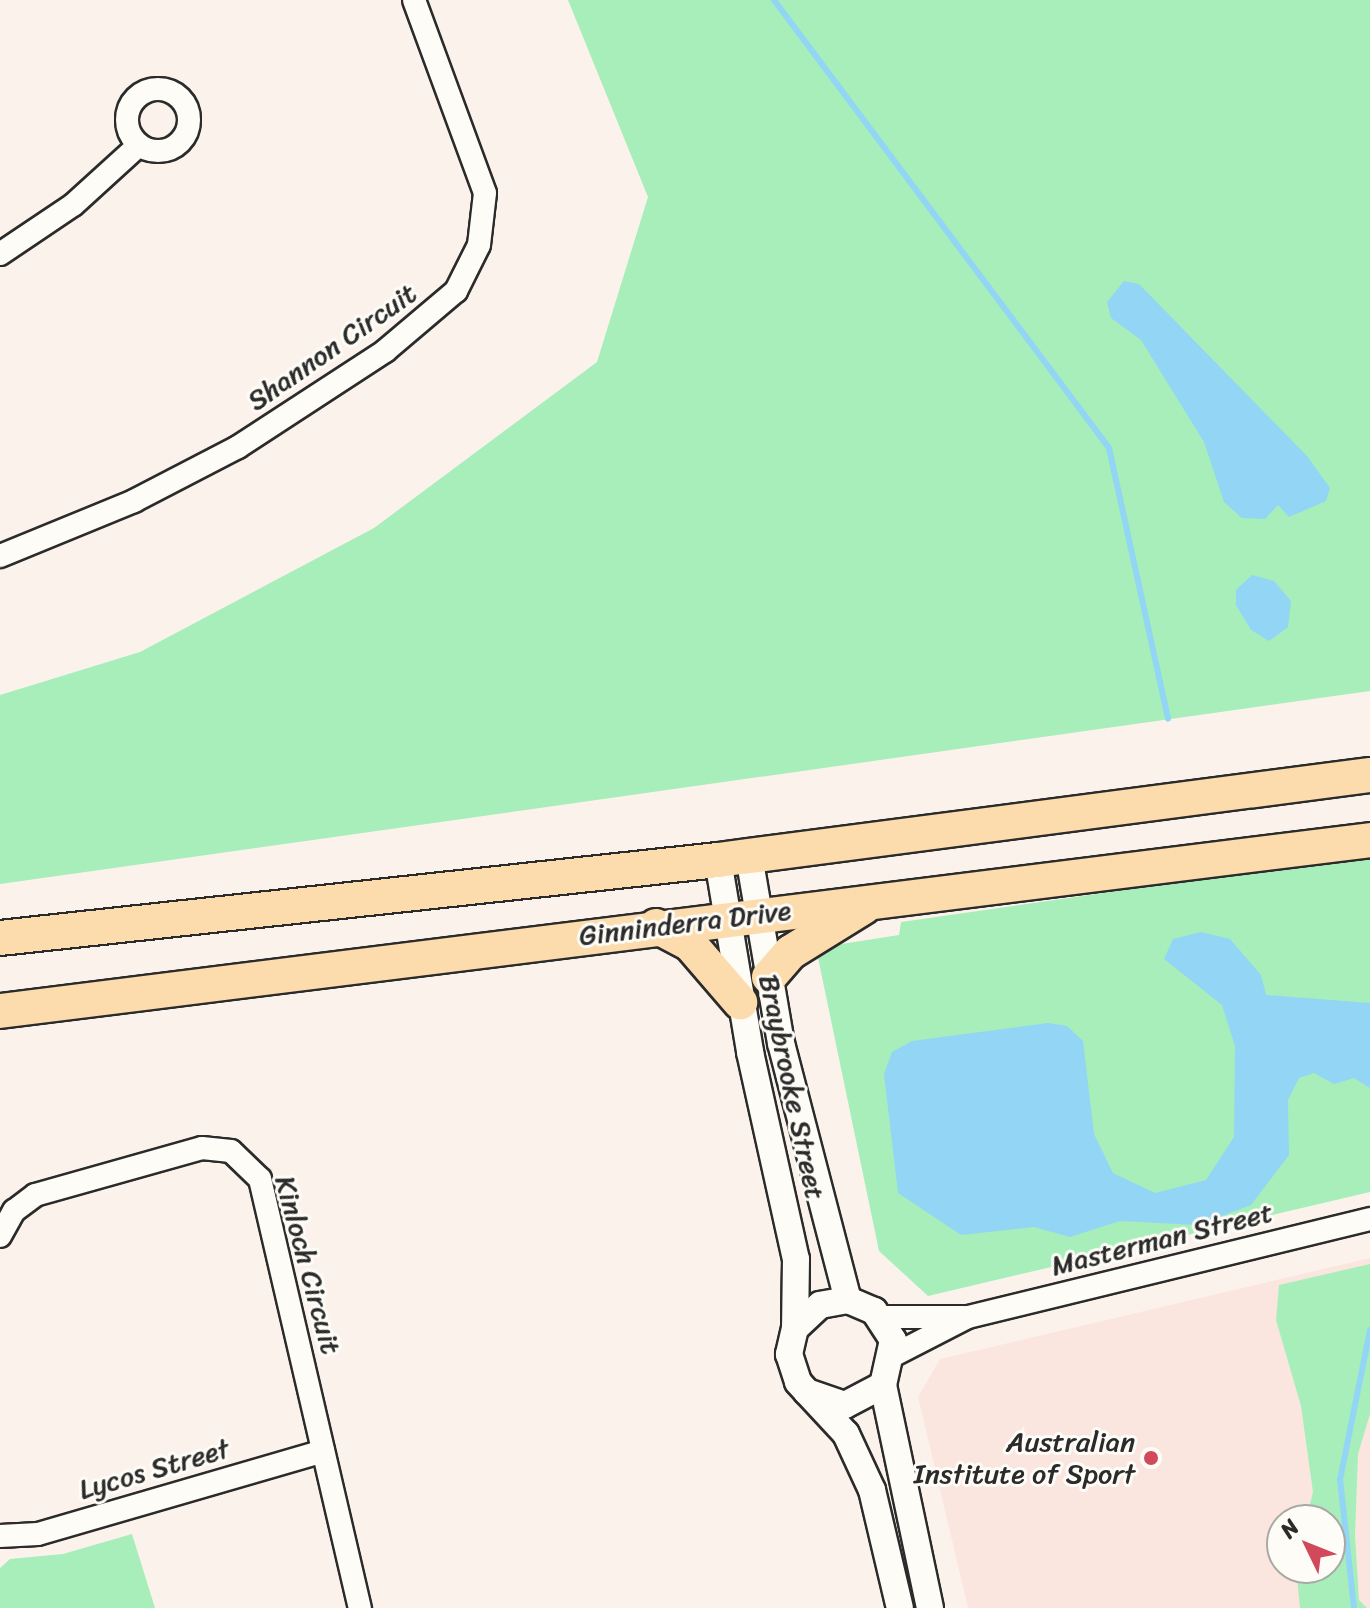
<!DOCTYPE html>
<style>
body{margin:0}
#map{position:relative;width:1370px;height:1608px;overflow:hidden;background:#fcf2ec;font-family:Sriracha,sans-serif}
div>[style]{position:absolute}
.built>*{inset:0;background:#fbe6df}
.green>*{inset:0;background:#a7eeba}
.water>*{inset:0;background:#93d5f4}
.stream>*{height:6px;margin:-3px;padding:0 3px;transform-origin:3px;border-radius:3px;background:#93d5f4}
.roads{filter:drop-shadow(2px 0 #2b2b2b) drop-shadow(-2px 0 #2b2b2b) drop-shadow(0 2px #2b2b2b) drop-shadow(0 -2px #2b2b2b)}
.minor>*{height:22px;margin:-11px;padding:0 11px;transform-origin:11px;border-radius:11px;background:#fdfcf7}
.minor>.ring{margin:-11px;padding:0;box-sizing:content-box;background:none;border:22px solid #fdfcf7;border-radius:50%}
.tertiary>*{height:26px;margin:-13px;padding:0 13px;transform-origin:13px;border-radius:13px;background:#fdfcf7}
.primary>*{height:34px;margin:-17px;padding:0 17px;transform-origin:17px;border-radius:17px;background:#fcdcac}
.dots>*{width:22px;height:22px;translate:-50% -50%;box-sizing:border-box;border:4px solid #fdfcf7;border-radius:50%}
span{translate:-50% -50%;white-space:nowrap;text-align:center;line-height:1.15;-webkit-text-stroke:6px #fdfcf7;paint-order:stroke}
.street-label{font-size:28px;color:#2b2b2b}
.poi-label{font-size:28px;color:#2b2b2b}
.right{translate:-100% -50%;text-align:right}
.north{position:absolute;left:1266px;top:1504px;width:80px;height:80px;box-sizing:border-box;background:#fdfcf7;border:2px solid #a9a8a5;border-radius:50%;rotate:313deg;font-size:22px;font-weight:700;line-height:32px;text-align:center;color:#2b2b2b}
.north::after{content:'';display:block;margin:auto;width:28px;height:36px;background:#d1495b;clip-path:polygon(50% 0,100% 100%,50% 72%,0 100%)}
</style>
<div id="map">
<div class="built">
<i style="clip-path:polygon(evenodd,1370px 1258px,1370px 1608px,968px 1608px,918px 1397px,940px 1359px,1370px 1258px,1282px 1520px,1330px 1520px,1330px 1568px,1282px 1568px,1282px 1520px)"></i>
</div>
<div class="green">
<i style="clip-path:polygon(568px 0,1370px 0,1370px 691px,0 884px,0 695px,140px 652px,374px 528px,597px 362px,648px 197px)"></i>
<i style="clip-path:polygon(1370px 855px,1370px 1192px,928px 1296px,879px 1251px,816px 948px,899px 935px,901px 922px)"></i>
<i style="clip-path:polygon(1370px 1264px,1370px 1414px,1358px 1454px,1355px 1535px,1359px 1600px,1367px 1608px,1300px 1608px,1296px 1568px,1330px 1568px,1330px 1520px,1306px 1520px,1313px 1492px,1301px 1406px,1276px 1320px,1279px 1285px)"></i>
<i style="clip-path:polygon(132px 1534px,155px 1608px,0 1608px,0 1568px,10px 1559px,63px 1554px)"></i>
</div>
<div class="water">
<i style="clip-path:polygon(1124px 281px,1139px 284px,1307px 456px,1330px 488px,1326px 501px,1289px 517px,1278px 505px,1265px 519px,1242px 518px,1224px 502px,1204px 442px,1141px 340px,1111px 318px,1107px 302px)"></i>
<i style="clip-path:polygon(1252px 575px,1274px 581px,1291px 601px,1288px 627px,1269px 641px,1251px 630px,1236px 605px,1236px 590px)"></i>
<i style="clip-path:polygon(1201px 932px,1230px 939px,1261px 975px,1266px 995px,1370px 1003px,1370px 1088px,1354px 1078px,1334px 1084px,1314px 1073px,1299px 1078px,1288px 1100px,1289px 1155px,1251px 1205px,1197px 1225px,1120px 1221px,1070px 1237px,1034px 1227px,961px 1235px,898px 1193px,884px 1074px,892px 1052px,912px 1041px,1048px 1023px,1067px 1026px,1083px 1041px,1094px 1134px,1113px 1173px,1155px 1193px,1206px 1180px,1234px 1137px,1235px 1046px,1222px 1005px,1164px 959px,1173px 939px)"></i>
</div>
<div class="stream">
<i style="left:774px;top:0;width:559px;rotate:53.21deg"></i>
<i style="left:1109px;top:448px;width:277px;rotate:77.7deg"></i>
<i style="left:1354px;top:1608px;width:129px;rotate:-96.2deg"></i>
<i style="left:1340px;top:1480px;width:153px;rotate:-78.7deg"></i>
</div>
<div class="roads">
<div class="minor">
<i class="ring" style="left:127px;top:89px;width:40px;height:40px"></i>
<i style="left:0;top:254px;width:88px;rotate:-33.9deg"></i>
<i style="left:73px;top:205px;width:89px;rotate:-42.3deg"></i>
<i style="left:0;top:556px;width:145px;rotate:-22.3deg"></i>
<i style="left:134px;top:501px;width:117px;rotate:-27.4deg"></i>
<i style="left:238px;top:447px;width:176px;rotate:-33.1deg"></i>
<i style="left:385px;top:351px;width:93px;rotate:-40.2deg"></i>
<i style="left:456px;top:291px;width:51px;rotate:-63.4deg"></i>
<i style="left:479px;top:245px;width:52px;rotate:-83.4deg"></i>
<i style="left:485px;top:193px;width:206px;rotate:-110.2deg"></i>
<i style="left:0;top:1236px;width:29px;rotate:-61deg"></i>
<i style="left:14px;top:1211px;width:26px;rotate:-37deg"></i>
<i style="left:35px;top:1195px;width:173px;rotate:-15.7deg"></i>
<i style="left:202px;top:1148px;width:29px;rotate:6deg"></i>
<i style="left:231px;top:1151px;width:40px;rotate:44deg"></i>
<i style="left:260px;top:1179px;width:441px;rotate:76.9deg"></i>
<i style="left:881px;top:1317px;width:82px"></i>
<i style="left:894px;top:1355px;width:83px;rotate:-27.2deg"></i>
<i style="left:968px;top:1317px;width:414px;rotate:-13.7deg"></i>
<i style="left:0;top:1536px;width:38px;rotate:-3deg"></i>
<i style="left:38px;top:1534px;width:297px;rotate:-16.2deg"></i>
</div>
<div class="tertiary">
<i style="left:749px;top:856px;width:190px;rotate:80.3deg"></i>
<i style="left:781px;top:1043px;width:266px;rotate:75.4deg"></i>
<i style="left:718px;top:860px;width:195px;rotate:80.5deg"></i>
<i style="left:750px;top:1052px;width:212px;rotate:77.5deg"></i>
<i style="left:796px;top:1259px;width:69px;rotate:90.8deg"></i>
<i style="left:883px;top:1385px;width:228px;rotate:78.1deg"></i>
<i style="left:807px;top:1392px;width:40px;rotate:18.9deg"></i>
<i style="left:845px;top:1405px;width:43px;rotate:-27.8deg"></i>
<i style="left:883px;top:1385px;width:46px;rotate:-77.5deg"></i>
<i style="left:893px;top:1340px;width:35px;rotate:-123deg"></i>
<i style="left:874px;top:1311px;width:28px;rotate:-157deg"></i>
<i style="left:848px;top:1300px;width:28px;rotate:170deg"></i>
<i style="left:820px;top:1305px;width:34px;rotate:137deg"></i>
<i style="left:795px;top:1328px;width:27px;rotate:103deg"></i>
<i style="left:789px;top:1354px;width:29px;rotate:72deg"></i>
<i style="left:798px;top:1382px;width:13px;rotate:48deg"></i>
<i style="left:807px;top:1392px;width:57px;rotate:47.1deg"></i>
<i style="left:846px;top:1434px;width:62px;rotate:65.1deg"></i>
<i style="left:872px;top:1490px;width:121px;rotate:76.7deg"></i>
</div>
<div class="primary">
<i style="left:656px;top:926px;width:38px;rotate:28deg"></i>
<i style="left:690px;top:944px;width:77px;rotate:49.2deg"></i>
<i style="left:0;top:938px;width:722px;rotate:-6.2deg"></i>
<i style="left:718px;top:860px;width:658px;rotate:-7.43deg"></i>
<i style="left:769px;top:977px;width:33px;rotate:-49deg"></i>
<i style="left:791px;top:952px;width:86px;rotate:-31.7deg"></i>
<i style="left:0;top:1011px;width:1381px;rotate:-7.11deg"></i>
</div>
</div>
<div class="dots">
<i style="left:1151px;top:1458px;background:#d1495b"></i>
</div>
<div class="street-label">
<span style="left:332px;top:347px;rotate:-35deg">Shannon Circuit</span>
<span style="left:685px;top:923px;rotate:-7deg">Ginninderra Drive</span>
<span style="left:792px;top:1087px;rotate:78deg">Braybrooke Street</span>
<span style="left:1162px;top:1239px;rotate:-14deg">Masterman Street</span>
<span style="left:308px;top:1265px;rotate:75deg">Kinloch Circuit</span>
<span style="left:154px;top:1469px;rotate:-16deg">Lycos Street</span>
</div>
<div class="poi-label">
<span class="right" style="left:1135px;top:1458px">Australian<br>Institute of Sport</span>
</div>
<div class="north">N</div>
</div>
